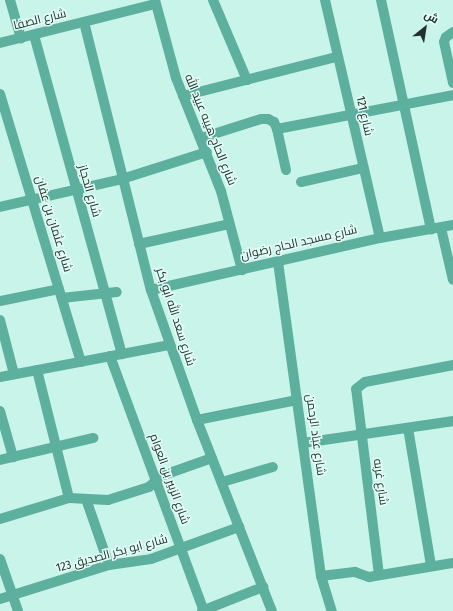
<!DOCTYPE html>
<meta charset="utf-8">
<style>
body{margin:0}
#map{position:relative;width:453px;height:611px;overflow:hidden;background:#c9f4ea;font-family:"Fira Sans Condensed",Cairo,sans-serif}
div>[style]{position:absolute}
.street>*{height:10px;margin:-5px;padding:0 5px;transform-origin:5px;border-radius:5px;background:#5daf9e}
span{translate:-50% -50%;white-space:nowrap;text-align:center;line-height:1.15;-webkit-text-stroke:3px #e3fdf7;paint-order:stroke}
.street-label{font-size:12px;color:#21322e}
.north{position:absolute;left:405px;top:8px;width:40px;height:40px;-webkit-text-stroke:3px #e3fdf7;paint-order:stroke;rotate:30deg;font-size:11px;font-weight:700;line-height:16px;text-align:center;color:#21322e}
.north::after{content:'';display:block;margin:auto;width:14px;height:18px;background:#21322e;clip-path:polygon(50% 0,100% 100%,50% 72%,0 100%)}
</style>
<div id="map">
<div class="street">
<i style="left:10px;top:0;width:40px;rotate:74deg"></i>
<i style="left:155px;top:0;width:81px;rotate:74.9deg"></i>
<i style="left:176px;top:78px;width:122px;rotate:68.3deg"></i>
<i style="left:221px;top:191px;width:82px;rotate:75.1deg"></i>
<i style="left:213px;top:0;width:87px;rotate:67deg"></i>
<i style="left:325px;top:0;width:244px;rotate:77deg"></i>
<i style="left:381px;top:0;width:235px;rotate:77.7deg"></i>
<i style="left:84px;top:22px;width:276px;rotate:76deg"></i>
<i style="left:151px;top:290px;width:138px;rotate:70.5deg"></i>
<i style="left:197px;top:420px;width:205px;rotate:68.6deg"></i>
<i style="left:453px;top:32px;width:9px;rotate:144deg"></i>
<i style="left:446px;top:37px;width:5px;rotate:112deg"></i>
<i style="left:444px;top:42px;width:42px;rotate:77.6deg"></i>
<i style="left:34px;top:35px;width:331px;rotate:74.6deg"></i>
<i style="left:0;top:43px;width:160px;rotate:-14.1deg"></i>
<i style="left:0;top:94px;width:280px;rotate:73.2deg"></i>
<i style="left:183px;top:96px;width:158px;rotate:-14.3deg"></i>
<i style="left:277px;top:129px;width:179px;rotate:-10.9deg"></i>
<i style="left:201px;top:138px;width:63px;rotate:-17.6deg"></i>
<i style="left:261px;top:119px;width:7px"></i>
<i style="left:268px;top:119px;width:7px;rotate:27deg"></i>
<i style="left:274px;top:122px;width:8px;rotate:67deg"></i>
<i style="left:277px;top:129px;width:42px;rotate:77.6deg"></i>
<i style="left:301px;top:182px;width:64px;rotate:-12.7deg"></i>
<i style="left:0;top:207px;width:125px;rotate:-12.9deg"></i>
<i style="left:122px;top:179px;width:89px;rotate:-17.6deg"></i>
<i style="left:441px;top:228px;width:53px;rotate:77deg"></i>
<i style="left:139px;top:244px;width:92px;rotate:-12.5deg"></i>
<i style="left:278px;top:262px;width:317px;rotate:82.2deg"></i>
<i style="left:321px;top:576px;width:37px;rotate:73deg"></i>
<i style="left:151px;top:290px;width:235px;rotate:-12.8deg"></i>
<i style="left:380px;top:238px;width:74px;rotate:-10.1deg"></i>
<i style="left:62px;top:298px;width:55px;rotate:-6.2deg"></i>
<i style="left:0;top:301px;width:60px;rotate:-11.5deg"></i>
<i style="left:0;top:320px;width:56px;rotate:75.5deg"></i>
<i style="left:110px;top:356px;width:272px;rotate:69.8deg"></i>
<i style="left:37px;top:370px;width:132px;rotate:76deg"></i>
<i style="left:0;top:377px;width:173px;rotate:-10.7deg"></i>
<i style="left:0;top:411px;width:48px;rotate:74.2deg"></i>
<i style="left:197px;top:420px;width:102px;rotate:-11.3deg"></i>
<i style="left:408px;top:428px;width:140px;rotate:80.5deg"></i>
<i style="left:303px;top:443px;width:152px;rotate:-8.3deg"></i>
<i style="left:0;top:460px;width:96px;rotate:-13.3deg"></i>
<i style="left:222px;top:482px;width:53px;rotate:-16.4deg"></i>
<i style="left:86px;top:499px;width:70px;rotate:70.8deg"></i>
<i style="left:0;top:519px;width:72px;rotate:-16.9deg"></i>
<i style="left:69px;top:498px;width:39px;rotate:3deg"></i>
<i style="left:108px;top:500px;width:43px;rotate:-17.6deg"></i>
<i style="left:149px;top:487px;width:16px;rotate:-43deg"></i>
<i style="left:161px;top:476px;width:54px;rotate:-19.4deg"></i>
<i style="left:0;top:559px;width:55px;rotate:70.9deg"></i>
<i style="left:379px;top:575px;width:187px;rotate:-97deg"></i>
<i style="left:356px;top:389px;width:11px;rotate:-38deg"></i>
<i style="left:365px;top:382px;width:90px;rotate:-10.9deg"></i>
<i style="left:321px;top:576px;width:34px;rotate:-7deg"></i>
<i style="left:355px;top:572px;width:15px;rotate:20deg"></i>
<i style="left:369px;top:577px;width:85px;rotate:-9.5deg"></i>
<i style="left:0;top:599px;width:114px;rotate:-17.3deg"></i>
<i style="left:109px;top:565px;width:42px;rotate:-8.1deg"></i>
<i style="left:151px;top:559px;width:94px;rotate:-20deg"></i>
<i style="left:202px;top:611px;width:66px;rotate:-21.5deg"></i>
</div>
<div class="street-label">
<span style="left:40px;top:20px;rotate:-14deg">شارع الصفا</span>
<span style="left:364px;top:116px;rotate:77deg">شارع 121</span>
<span style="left:210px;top:130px;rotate:68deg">شارع الحاج هيبه عبيد الله</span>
<span style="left:89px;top:191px;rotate:74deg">شارع الحجاز</span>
<span style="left:53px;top:224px;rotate:73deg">شارع عثمان بن عفان</span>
<span style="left:299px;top:243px;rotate:-13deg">شارع مسجد الحاج رضوان</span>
<span style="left:175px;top:317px;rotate:72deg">شارع سعد الله ابو بكر</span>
<span style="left:315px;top:435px;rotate:82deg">شارع عباد الرحمن</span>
<span style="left:169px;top:479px;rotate:70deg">شارع الزبير بن العوام</span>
<span style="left:380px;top:482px;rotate:82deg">شارع غربه</span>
<span style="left:112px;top:554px;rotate:-15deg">شارع ابو بكر الصديق 123</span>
</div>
<div class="north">ش</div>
</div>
